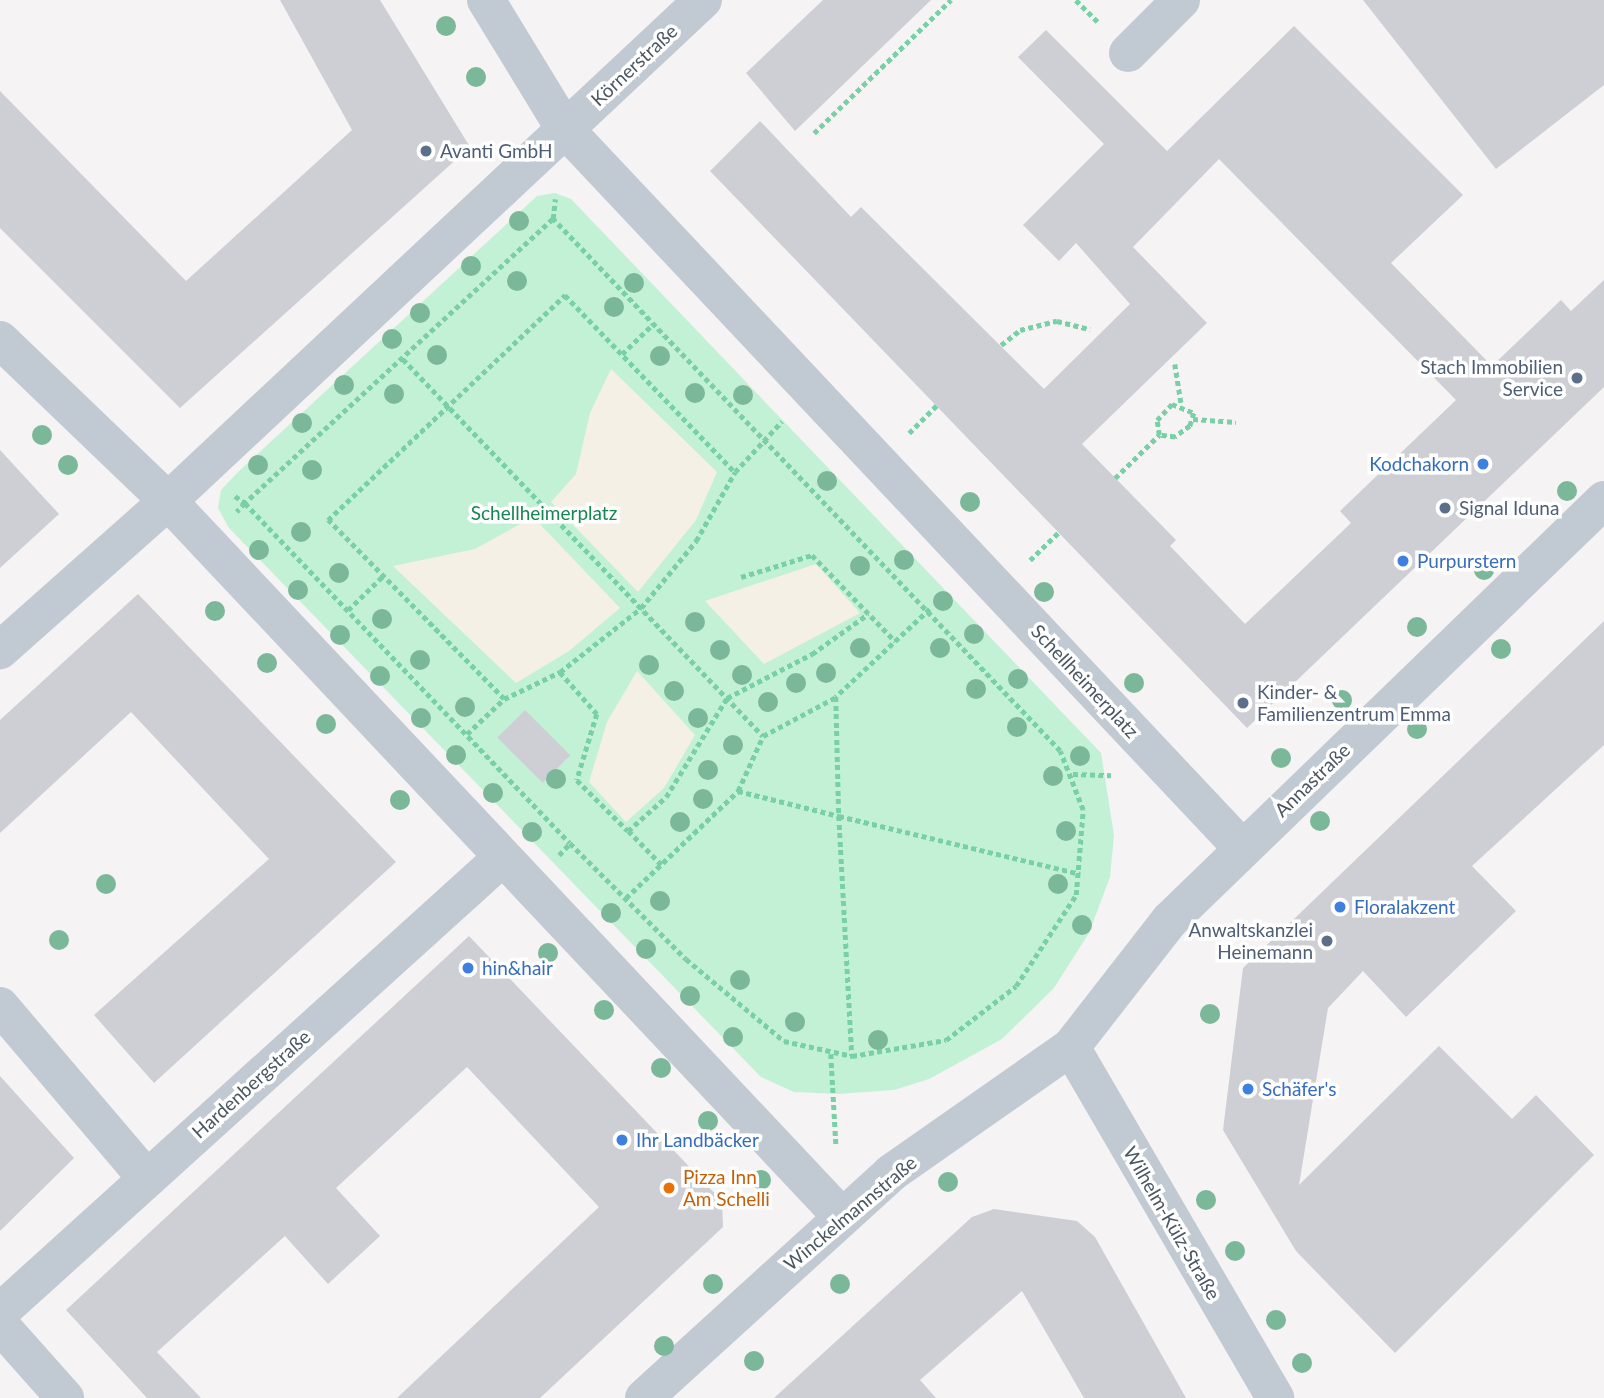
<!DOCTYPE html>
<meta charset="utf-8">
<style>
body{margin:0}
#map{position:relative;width:1604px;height:1398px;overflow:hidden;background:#f5f3f3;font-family:Lato,sans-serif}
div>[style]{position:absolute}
.green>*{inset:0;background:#c3f1d5}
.sand>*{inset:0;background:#f5f0e5}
.building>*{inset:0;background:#cdcfd5;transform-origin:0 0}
.path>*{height:4.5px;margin-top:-2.25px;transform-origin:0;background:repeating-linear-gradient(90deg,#7ad0a6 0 5px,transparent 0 8.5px)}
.minor>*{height:38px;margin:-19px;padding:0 19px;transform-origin:19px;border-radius:19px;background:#c1cad2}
.trees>*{width:20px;height:20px;margin:-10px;border-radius:50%;background:#7bb799}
.dots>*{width:19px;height:19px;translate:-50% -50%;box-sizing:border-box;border:4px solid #fff;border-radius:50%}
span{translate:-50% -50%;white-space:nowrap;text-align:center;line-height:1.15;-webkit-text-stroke:7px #fff;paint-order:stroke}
.street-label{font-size:19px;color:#4a5661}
.service-label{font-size:19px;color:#4e5e75}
.left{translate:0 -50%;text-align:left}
.right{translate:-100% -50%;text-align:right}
.shop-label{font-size:19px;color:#366cbe}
.park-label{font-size:19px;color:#17864f}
.food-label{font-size:19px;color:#c56008}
</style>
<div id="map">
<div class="green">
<i style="clip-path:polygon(555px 193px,571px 199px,1101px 753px,1114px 835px,1110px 877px,1089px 933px,1054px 988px,1002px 1039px,929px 1079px,894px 1090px,838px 1094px,794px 1092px,761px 1077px,229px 528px,218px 508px,221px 490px,237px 473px,537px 196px)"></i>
</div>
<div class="sand">
<i style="clip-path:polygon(611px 369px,717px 472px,696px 520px,638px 592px,551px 502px,576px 474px,590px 413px)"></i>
<i style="clip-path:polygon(533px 517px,620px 608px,569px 651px,516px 683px,393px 566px,475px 549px)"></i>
<i style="clip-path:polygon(816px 564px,860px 613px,764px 664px,705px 601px)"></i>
<i style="clip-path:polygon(637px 671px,695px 735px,664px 788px,626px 822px,589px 782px,607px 722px)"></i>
</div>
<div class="building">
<i style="clip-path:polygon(280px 0,380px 0,470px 147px,180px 408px,0 228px,0 91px,186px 281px,352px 130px)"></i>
<i style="clip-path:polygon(823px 0,931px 0,795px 131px,746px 73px)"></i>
<i style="clip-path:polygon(1363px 0,1604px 0,1604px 85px,1496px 169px)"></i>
<i style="clip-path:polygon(evenodd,1294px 26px,1463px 195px,1391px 263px,1492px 366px,1561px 300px,1571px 311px,1604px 280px,1604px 387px,1247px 728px,710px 171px,760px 121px,851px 217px,861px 207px,1044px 389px,1130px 304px,1076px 243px,1059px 261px,1023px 225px,1104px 144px,1018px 57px,1046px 30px,1167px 151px,1294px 26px,1219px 159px,1456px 400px,1340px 511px,1351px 523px,1245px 624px,1170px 546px,1176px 540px,1082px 444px,1207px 323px,1133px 247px,1219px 159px)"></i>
<i style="clip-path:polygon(0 450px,59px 514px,0 568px)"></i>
<i style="clip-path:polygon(138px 594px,396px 862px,154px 1083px,94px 1015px,269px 859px,131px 712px,0 833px,0 720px)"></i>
<i style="clip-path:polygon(1604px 621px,1604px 745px,1472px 866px,1516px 911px,1406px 1017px,1363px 971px,1328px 1008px,1299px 1185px,1439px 1046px,1512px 1119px,1536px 1095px,1594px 1155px,1395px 1353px,1296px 1251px,1223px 1130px,1243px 968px)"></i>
<i style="left:525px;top:710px;width:64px;height:39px;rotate:45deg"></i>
<i style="clip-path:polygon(469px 936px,722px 1201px,723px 1227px,540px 1398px,397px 1398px,599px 1207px,467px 1067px,336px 1188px,380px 1236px,328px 1284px,285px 1236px,157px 1352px,201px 1398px,147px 1398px,66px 1310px)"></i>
<i style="clip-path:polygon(0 1076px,74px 1158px,0 1231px)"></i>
<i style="clip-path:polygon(994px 1209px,1077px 1221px,1095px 1237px,1186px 1398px,1084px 1398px,1022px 1291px,920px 1380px,936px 1398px,774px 1398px,972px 1217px)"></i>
</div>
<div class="path">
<i style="left:1076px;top:0;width:31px;rotate:45deg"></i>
<i style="left:814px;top:133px;width:191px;rotate:-44.2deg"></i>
<i style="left:553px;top:219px;width:20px;rotate:-84deg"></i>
<i style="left:1001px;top:345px;width:24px;rotate:-38deg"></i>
<i style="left:1020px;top:330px;width:38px;rotate:-14deg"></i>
<i style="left:1057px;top:321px;width:34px;rotate:14deg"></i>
<i style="left:622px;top:354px;width:42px;rotate:-44deg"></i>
<i style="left:403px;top:359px;width:521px;rotate:46.32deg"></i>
<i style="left:1175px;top:364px;width:39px;rotate:81deg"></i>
<i style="left:1193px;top:419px;width:43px;rotate:4deg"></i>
<i style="left:909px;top:433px;width:40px;rotate:-45deg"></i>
<i style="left:1115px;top:478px;width:62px;rotate:-44.3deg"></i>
<i style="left:1159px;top:435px;width:15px;rotate:-98deg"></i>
<i style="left:1157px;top:420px;width:22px;rotate:-47deg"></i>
<i style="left:1172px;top:404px;width:24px;rotate:22deg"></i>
<i style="left:1194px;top:413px;width:14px;rotate:107deg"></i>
<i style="left:1190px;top:426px;width:19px;rotate:144deg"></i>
<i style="left:1175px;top:437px;width:16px;rotate:-173deg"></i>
<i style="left:235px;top:496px;width:12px;rotate:35deg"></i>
<i style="left:245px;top:503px;width:470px;rotate:46.3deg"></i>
<i style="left:570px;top:843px;width:164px;rotate:45deg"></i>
<i style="left:686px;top:959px;width:128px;rotate:39.9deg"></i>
<i style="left:784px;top:1041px;width:70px;rotate:12.4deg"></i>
<i style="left:852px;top:1056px;width:95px;rotate:-9.7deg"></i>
<i style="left:946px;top:1040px;width:88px;rotate:-37.6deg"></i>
<i style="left:1016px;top:986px;width:109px;rotate:-56.6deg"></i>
<i style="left:1076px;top:895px;width:85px;rotate:-85.3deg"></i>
<i style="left:1083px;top:810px;width:63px;rotate:-111.3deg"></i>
<i style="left:1060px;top:751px;width:735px;rotate:-133.62deg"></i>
<i style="left:553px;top:219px;width:419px;rotate:137.3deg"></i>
<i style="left:245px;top:503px;width:12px;rotate:132deg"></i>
<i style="left:1030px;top:560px;width:40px;rotate:-44deg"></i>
<i style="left:741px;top:577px;width:74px;rotate:-17.2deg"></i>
<i style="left:812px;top:555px;width:120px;rotate:46deg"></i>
<i style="left:930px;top:609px;width:129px;rotate:136.9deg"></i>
<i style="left:836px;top:697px;width:119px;rotate:88.6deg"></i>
<i style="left:839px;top:816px;width:248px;rotate:13.5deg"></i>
<i style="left:348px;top:610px;width:49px;rotate:-44.2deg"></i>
<i style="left:560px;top:672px;width:56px;rotate:48.6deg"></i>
<i style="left:597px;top:714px;width:69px;rotate:106.9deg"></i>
<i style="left:577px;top:780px;width:72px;rotate:45deg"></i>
<i style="left:504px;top:699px;width:251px;rotate:-134.5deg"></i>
<i style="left:328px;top:520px;width:327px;rotate:-43.5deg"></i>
<i style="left:565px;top:295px;width:245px;rotate:46.2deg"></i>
<i style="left:467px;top:734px;width:51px;rotate:-43.4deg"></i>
<i style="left:504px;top:699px;width:62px;rotate:-25.7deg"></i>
<i style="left:560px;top:672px;width:103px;rotate:-38.3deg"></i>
<i style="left:641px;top:608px;width:87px;rotate:-50.6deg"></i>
<i style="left:696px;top:541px;width:79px;rotate:-60.5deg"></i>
<i style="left:735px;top:472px;width:69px;rotate:-47.3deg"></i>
<i style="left:1073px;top:774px;width:38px;rotate:2deg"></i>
<i style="left:738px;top:791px;width:104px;rotate:13.9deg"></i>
<i style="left:839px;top:816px;width:240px;rotate:86.9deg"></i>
<i style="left:559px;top:855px;width:16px;rotate:-47deg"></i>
<i style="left:661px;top:865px;width:47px;rotate:-134.1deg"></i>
<i style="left:628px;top:831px;width:51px;rotate:-41.8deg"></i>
<i style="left:666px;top:797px;width:116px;rotate:-58.4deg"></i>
<i style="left:727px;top:698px;width:96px;rotate:-27.4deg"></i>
<i style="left:812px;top:654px;width:69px;rotate:-35.5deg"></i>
<i style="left:626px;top:898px;width:155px;rotate:-43.7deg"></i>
<i style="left:738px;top:791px;width:60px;rotate:-65.6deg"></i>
<i style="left:763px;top:736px;width:83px;rotate:-28.1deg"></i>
<i style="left:831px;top:1054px;width:90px;rotate:86.8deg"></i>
</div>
<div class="minor">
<i style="left:486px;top:0;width:150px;rotate:58.6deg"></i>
<i style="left:564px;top:128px;width:989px;rotate:46.72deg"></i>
<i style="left:703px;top:0;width:733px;rotate:136.88deg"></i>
<i style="left:168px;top:501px;width:982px;rotate:46.73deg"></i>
<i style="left:1128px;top:53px;width:75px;rotate:-45deg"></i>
<i style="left:0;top:340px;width:233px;rotate:43.8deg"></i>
<i style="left:168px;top:501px;width:225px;rotate:138.4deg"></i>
<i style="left:0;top:1006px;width:227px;rotate:49.6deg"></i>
<i style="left:1071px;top:1047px;width:406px;rotate:59.8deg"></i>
<i style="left:0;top:1312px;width:678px;rotate:-42.13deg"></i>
<i style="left:0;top:1325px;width:98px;rotate:48.3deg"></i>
<i style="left:644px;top:1398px;width:334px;rotate:-42.3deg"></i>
<i style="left:891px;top:1173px;width:220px;rotate:-35deg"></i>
<i style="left:1071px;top:1047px;width:161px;rotate:-52.1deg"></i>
<i style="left:1170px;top:920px;width:604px;rotate:-44.06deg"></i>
</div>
<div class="trees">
<i style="left:446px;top:26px"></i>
<i style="left:476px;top:77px"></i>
<i style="left:519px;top:221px"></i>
<i style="left:471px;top:266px"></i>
<i style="left:517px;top:281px"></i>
<i style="left:634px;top:283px"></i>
<i style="left:614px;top:307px"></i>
<i style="left:420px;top:313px"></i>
<i style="left:392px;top:339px"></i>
<i style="left:437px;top:355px"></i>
<i style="left:660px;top:356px"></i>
<i style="left:344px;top:385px"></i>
<i style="left:695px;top:393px"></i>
<i style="left:394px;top:394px"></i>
<i style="left:743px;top:395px"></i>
<i style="left:302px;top:423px"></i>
<i style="left:42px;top:435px"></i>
<i style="left:68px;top:465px"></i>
<i style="left:258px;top:465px"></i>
<i style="left:312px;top:470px"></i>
<i style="left:827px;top:481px"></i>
<i style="left:1567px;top:491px"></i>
<i style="left:970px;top:502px"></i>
<i style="left:301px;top:532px"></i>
<i style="left:259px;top:550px"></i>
<i style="left:904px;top:560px"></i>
<i style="left:860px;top:566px"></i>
<i style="left:1484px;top:570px"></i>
<i style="left:339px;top:573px"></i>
<i style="left:298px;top:590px"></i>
<i style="left:1044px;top:592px"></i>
<i style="left:943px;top:601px"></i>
<i style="left:215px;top:611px"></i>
<i style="left:382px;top:619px"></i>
<i style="left:695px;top:622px"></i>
<i style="left:1417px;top:627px"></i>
<i style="left:974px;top:634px"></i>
<i style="left:340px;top:635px"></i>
<i style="left:860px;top:648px"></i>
<i style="left:940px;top:648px"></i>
<i style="left:1501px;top:649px"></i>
<i style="left:720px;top:650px"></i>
<i style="left:420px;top:660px"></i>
<i style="left:267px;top:663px"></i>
<i style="left:649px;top:665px"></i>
<i style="left:826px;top:673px"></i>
<i style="left:742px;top:675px"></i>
<i style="left:380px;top:676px"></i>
<i style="left:1018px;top:679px"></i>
<i style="left:796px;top:683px"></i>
<i style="left:1134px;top:683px"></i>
<i style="left:976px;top:689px"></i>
<i style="left:674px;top:691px"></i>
<i style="left:1342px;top:700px"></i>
<i style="left:768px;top:702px"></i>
<i style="left:465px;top:707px"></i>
<i style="left:421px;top:718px"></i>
<i style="left:698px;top:718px"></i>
<i style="left:326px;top:724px"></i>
<i style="left:1017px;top:727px"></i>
<i style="left:1417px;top:729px"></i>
<i style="left:733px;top:745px"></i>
<i style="left:456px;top:755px"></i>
<i style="left:1080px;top:756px"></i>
<i style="left:1281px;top:758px"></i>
<i style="left:708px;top:770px"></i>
<i style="left:1053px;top:776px"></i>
<i style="left:556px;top:779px"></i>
<i style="left:493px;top:793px"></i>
<i style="left:703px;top:799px"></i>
<i style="left:400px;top:800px"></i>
<i style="left:1320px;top:821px"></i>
<i style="left:680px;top:822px"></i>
<i style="left:1066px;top:831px"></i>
<i style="left:532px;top:832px"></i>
<i style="left:106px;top:884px"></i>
<i style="left:1058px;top:884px"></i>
<i style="left:660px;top:901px"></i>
<i style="left:611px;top:913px"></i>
<i style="left:1082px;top:925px"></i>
<i style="left:59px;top:940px"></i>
<i style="left:646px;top:949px"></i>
<i style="left:548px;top:953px"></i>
<i style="left:740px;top:980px"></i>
<i style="left:690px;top:996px"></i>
<i style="left:604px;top:1010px"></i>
<i style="left:1210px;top:1014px"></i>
<i style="left:795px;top:1022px"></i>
<i style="left:733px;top:1037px"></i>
<i style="left:878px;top:1040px"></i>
<i style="left:661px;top:1068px"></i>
<i style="left:708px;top:1121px"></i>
<i style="left:761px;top:1180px"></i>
<i style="left:948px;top:1182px"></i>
<i style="left:1206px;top:1200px"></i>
<i style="left:1235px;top:1251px"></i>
<i style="left:713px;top:1284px"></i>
<i style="left:840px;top:1284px"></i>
<i style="left:1276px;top:1320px"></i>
<i style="left:664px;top:1346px"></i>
<i style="left:754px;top:1361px"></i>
<i style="left:1302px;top:1363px"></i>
</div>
<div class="dots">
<i style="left:426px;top:151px;background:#5c6f8a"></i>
<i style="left:1577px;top:378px;background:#5c6f8a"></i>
<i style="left:1483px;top:464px;background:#3f7fe0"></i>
<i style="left:1445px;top:508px;background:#5c6f8a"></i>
<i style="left:1403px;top:561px;background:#3f7fe0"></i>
<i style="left:1243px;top:703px;background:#5c6f8a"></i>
<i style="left:1340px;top:907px;background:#3f7fe0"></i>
<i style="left:1327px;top:941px;background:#5c6f8a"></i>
<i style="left:468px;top:968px;background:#3f7fe0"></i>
<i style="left:1248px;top:1089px;background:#3f7fe0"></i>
<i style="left:622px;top:1140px;background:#3f7fe0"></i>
<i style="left:669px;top:1188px;background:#e8710a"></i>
</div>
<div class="street-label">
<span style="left:634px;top:65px;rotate:-43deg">Körnerstraße</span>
<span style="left:1085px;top:681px;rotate:47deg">Schellheimerplatz</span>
<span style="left:1312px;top:780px;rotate:-44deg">Annastraße</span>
<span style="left:251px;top:1084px;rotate:-42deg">Hardenbergstraße</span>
<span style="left:850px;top:1213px;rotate:-40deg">Winckelmannstraße</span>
<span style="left:1172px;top:1223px;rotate:60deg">Wilhelm-Külz-Straße</span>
</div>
<div class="service-label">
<span class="left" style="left:440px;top:151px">Avanti GmbH</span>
<span class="right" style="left:1563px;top:378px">Stach Immobilien<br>Service</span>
<span class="left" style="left:1459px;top:508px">Signal Iduna</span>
<span class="left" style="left:1257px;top:703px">Kinder- &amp;<br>Familienzentrum Emma</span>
<span class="right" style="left:1313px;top:941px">Anwaltskanzlei<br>Heinemann</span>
</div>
<div class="shop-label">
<span class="right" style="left:1469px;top:464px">Kodchakorn</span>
<span class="left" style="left:1417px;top:561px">Purpurstern</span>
<span class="left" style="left:1354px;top:907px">Floralakzent</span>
<span class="left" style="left:482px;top:968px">hin&amp;hair</span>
<span class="left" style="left:1262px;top:1089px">Schäfer's</span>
<span class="left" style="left:636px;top:1140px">Ihr Landbäcker</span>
</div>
<div class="park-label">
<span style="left:544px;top:513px">Schellheimerplatz</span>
</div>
<div class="food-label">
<span class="left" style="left:683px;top:1188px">Pizza Inn<br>Am Schelli</span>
</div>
</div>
